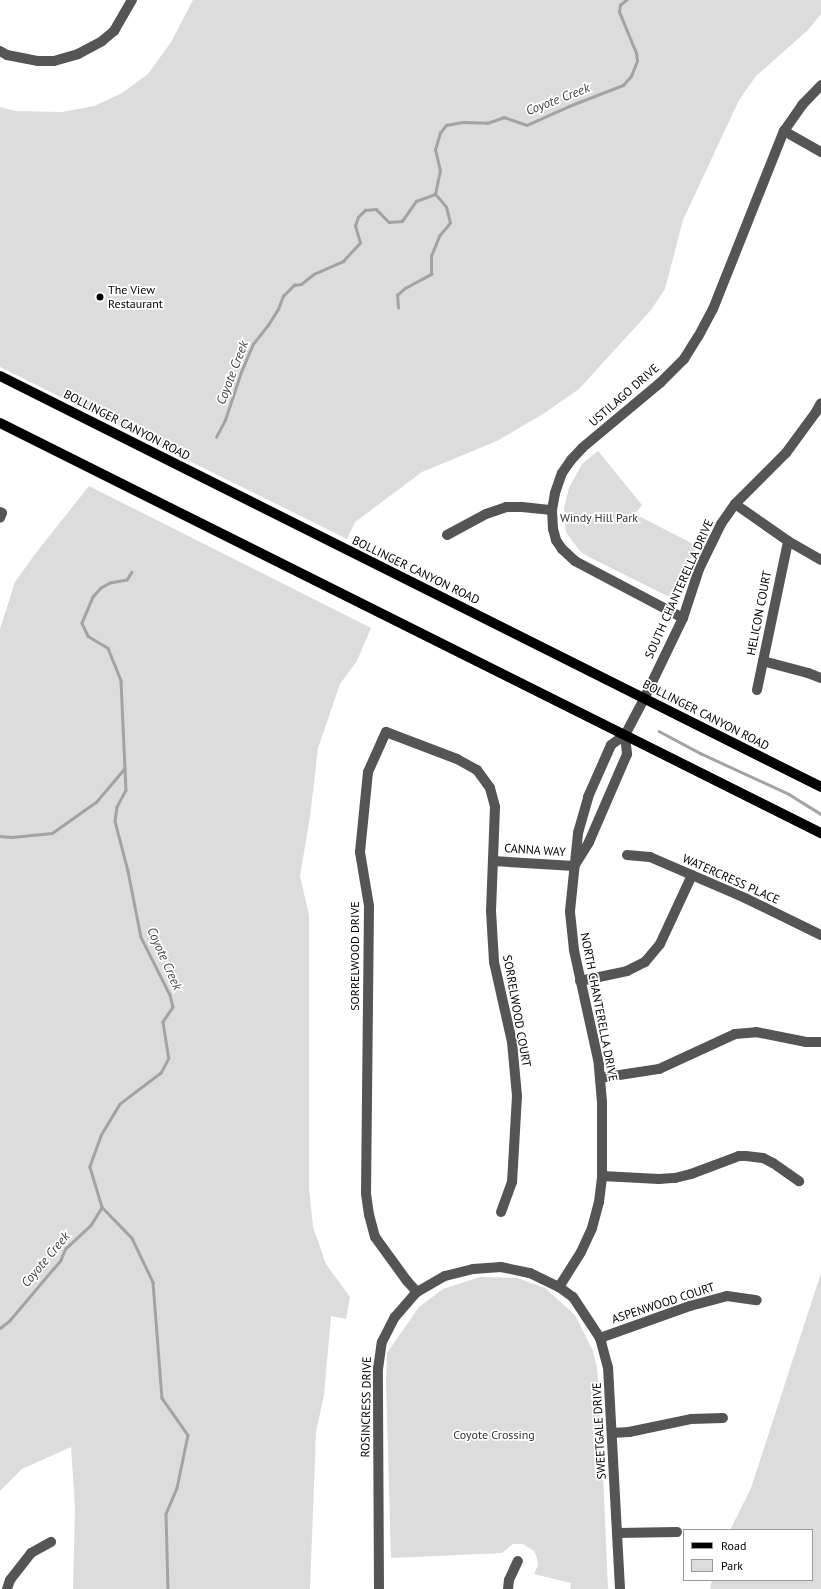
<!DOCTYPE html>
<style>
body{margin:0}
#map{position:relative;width:821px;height:1589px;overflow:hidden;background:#fff;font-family:"PT Sans",sans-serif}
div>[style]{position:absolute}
.green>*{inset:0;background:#dcdcdc}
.stream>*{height:2.5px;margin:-1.25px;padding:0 1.25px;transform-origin:1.25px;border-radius:1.25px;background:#a3a3a3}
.minor>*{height:10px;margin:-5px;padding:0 5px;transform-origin:5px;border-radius:5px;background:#555}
.major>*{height:10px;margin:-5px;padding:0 5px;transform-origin:5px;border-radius:5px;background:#000}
.dots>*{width:11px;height:11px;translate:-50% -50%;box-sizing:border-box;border:2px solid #fff;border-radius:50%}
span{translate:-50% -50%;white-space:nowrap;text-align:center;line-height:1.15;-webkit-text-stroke:3.5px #fff;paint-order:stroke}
.poi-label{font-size:12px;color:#000}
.left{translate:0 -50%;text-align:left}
.street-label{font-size:12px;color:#000}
.park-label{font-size:12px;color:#333}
.water-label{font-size:13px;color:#444;font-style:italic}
.legend{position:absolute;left:683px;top:1529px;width:130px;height:52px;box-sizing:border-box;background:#fff;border:1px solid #999;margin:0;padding:5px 7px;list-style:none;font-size:12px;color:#000}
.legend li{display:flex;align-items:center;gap:8px;height:20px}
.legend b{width:20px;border:1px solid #999}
</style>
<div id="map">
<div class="green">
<i style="clip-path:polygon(193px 0,821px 0,821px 14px,808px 30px,756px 76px,739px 100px,683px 220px,665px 289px,651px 310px,579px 389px,543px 414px,497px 441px,422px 472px,355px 522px,347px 539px,0 367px,0 107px,15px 111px,62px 112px,94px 106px,122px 93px,148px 74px,171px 42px)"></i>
<i style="clip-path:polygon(598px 451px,642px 505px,635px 514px,697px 546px,673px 595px,667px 596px,589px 557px,580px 551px,567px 534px,565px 526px,564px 508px,569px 488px,582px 464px)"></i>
<i style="clip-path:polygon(89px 486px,371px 628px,357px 661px,340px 684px,318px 748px,310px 817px,300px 876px,309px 915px,309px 1188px,313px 1227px,326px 1264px,350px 1297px,346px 1319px,331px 1316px,324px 1395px,316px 1432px,310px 1589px,73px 1589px,75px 1508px,71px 1447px,22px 1469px,0 1491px,0 629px,15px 582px,35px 554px)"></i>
<i style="clip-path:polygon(821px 1273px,821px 1589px,710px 1589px,712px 1580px,812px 1580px,812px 1530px,730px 1530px,751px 1488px)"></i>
<i style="clip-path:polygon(480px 1277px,517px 1278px,545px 1288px,575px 1315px,593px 1351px,597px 1367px,600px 1404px,608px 1589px,570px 1589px,571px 1583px,534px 1574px,538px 1565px,537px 1558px,534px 1551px,523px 1544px,513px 1544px,502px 1553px,391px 1558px,386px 1383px,387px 1353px,419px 1307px,443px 1289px)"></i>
</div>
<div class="stream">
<i style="left:435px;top:194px;width:24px;rotate:-78deg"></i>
<i style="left:440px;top:171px;width:22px;rotate:-103deg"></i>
<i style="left:435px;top:150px;width:18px;rotate:-74deg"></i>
<i style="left:440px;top:133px;width:10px;rotate:-53deg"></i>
<i style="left:446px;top:125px;width:17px;rotate:-10deg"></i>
<i style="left:463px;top:122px;width:24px;rotate:2deg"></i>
<i style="left:487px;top:123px;width:18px;rotate:-19deg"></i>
<i style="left:504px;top:117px;width:24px;rotate:19deg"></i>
<i style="left:527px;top:125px;width:46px;rotate:-24.3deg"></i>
<i style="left:569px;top:106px;width:58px;rotate:-21.3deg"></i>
<i style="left:623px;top:85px;width:12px;rotate:-48deg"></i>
<i style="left:631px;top:76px;width:16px;rotate:-68deg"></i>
<i style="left:637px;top:61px;width:8px;rotate:-97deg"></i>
<i style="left:636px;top:53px;width:44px;rotate:-112.5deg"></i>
<i style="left:619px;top:12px;width:7px;rotate:-82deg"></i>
<i style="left:620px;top:5px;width:8px;rotate:-40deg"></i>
<i style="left:398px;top:308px;width:13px;rotate:-94deg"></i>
<i style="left:397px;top:295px;width:11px;rotate:-41deg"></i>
<i style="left:405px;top:288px;width:30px;rotate:-28deg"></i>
<i style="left:431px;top:274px;width:18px;rotate:-90deg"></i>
<i style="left:431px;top:256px;width:22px;rotate:-68deg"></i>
<i style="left:439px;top:236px;width:17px;rotate:-50deg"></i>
<i style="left:450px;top:223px;width:16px;rotate:-104deg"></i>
<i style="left:446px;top:207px;width:17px;rotate:-130deg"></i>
<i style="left:216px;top:437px;width:19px;rotate:-62deg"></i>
<i style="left:225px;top:420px;width:51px;rotate:-71.6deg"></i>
<i style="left:241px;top:372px;width:30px;rotate:-67deg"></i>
<i style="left:253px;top:344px;width:24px;rotate:-52deg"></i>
<i style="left:268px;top:325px;width:19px;rotate:-58deg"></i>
<i style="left:278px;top:309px;width:14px;rotate:-69deg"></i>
<i style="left:283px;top:296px;width:16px;rotate:-45deg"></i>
<i style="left:294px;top:285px;width:7px;rotate:-8deg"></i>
<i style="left:301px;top:284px;width:16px;rotate:-38deg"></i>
<i style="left:314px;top:274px;width:32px;rotate:-24deg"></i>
<i style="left:343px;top:261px;width:25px;rotate:-47deg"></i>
<i style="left:360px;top:243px;width:18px;rotate:-106deg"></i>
<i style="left:355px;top:226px;width:9px;rotate:-72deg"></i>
<i style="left:358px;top:217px;width:10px;rotate:-45deg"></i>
<i style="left:365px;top:210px;width:11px;rotate:-5deg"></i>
<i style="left:376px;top:209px;width:18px;rotate:45deg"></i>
<i style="left:389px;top:222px;width:13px;rotate:-4deg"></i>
<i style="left:402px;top:221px;width:24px;rotate:-55deg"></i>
<i style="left:416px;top:201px;width:20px;rotate:-20deg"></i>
<i style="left:132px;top:572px;width:9px;rotate:122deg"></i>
<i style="left:127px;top:580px;width:17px;rotate:170deg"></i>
<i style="left:110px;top:583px;width:10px;rotate:151deg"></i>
<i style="left:101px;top:588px;width:12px;rotate:132deg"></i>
<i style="left:93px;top:597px;width:28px;rotate:113deg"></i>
<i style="left:82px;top:623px;width:14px;rotate:65deg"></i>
<i style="left:88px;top:636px;width:23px;rotate:31deg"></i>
<i style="left:108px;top:648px;width:35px;rotate:68deg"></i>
<i style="left:121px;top:681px;width:109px;rotate:87.4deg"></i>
<i style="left:126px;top:790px;width:19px;rotate:118deg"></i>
<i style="left:117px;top:807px;width:14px;rotate:98deg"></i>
<i style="left:115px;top:821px;width:52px;rotate:75.4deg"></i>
<i style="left:128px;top:871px;width:67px;rotate:78.9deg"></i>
<i style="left:141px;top:937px;width:65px;rotate:63.4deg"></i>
<i style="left:170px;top:995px;width:12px;rotate:76deg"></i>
<i style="left:173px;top:1007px;width:18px;rotate:124deg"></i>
<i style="left:163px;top:1022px;width:36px;rotate:81deg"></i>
<i style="left:169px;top:1058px;width:17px;rotate:118deg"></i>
<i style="left:161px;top:1073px;width:51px;rotate:142.9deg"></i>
<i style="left:120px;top:1104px;width:37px;rotate:121deg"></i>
<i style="left:101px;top:1136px;width:33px;rotate:110deg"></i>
<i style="left:90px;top:1167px;width:42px;rotate:73.3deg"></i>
<i style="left:102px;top:1207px;width:43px;rotate:45.9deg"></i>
<i style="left:132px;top:1238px;width:49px;rotate:64.5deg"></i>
<i style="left:153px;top:1282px;width:116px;rotate:85.6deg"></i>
<i style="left:162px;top:1398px;width:45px;rotate:54.9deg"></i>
<i style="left:188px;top:1435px;width:54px;rotate:101.7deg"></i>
<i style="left:177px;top:1488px;width:28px;rotate:113deg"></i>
<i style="left:166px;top:1514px;width:75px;rotate:88.5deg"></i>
<i style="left:659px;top:731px;width:47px;rotate:28.2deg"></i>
<i style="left:700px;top:753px;width:98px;rotate:24.7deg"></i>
<i style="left:789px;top:794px;width:38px;rotate:32deg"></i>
<i style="left:0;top:836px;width:12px;rotate:5deg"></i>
<i style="left:12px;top:837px;width:40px;rotate:-5.7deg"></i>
<i style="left:52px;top:833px;width:54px;rotate:-35.2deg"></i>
<i style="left:96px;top:802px;width:43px;rotate:-49.7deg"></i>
<i style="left:0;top:1328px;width:11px;rotate:-38deg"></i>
<i style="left:9px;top:1321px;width:68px;rotate:-49.8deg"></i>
<i style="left:53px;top:1269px;width:11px;rotate:-49deg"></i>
<i style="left:60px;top:1261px;width:13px;rotate:-67deg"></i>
<i style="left:65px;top:1249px;width:34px;rotate:-43deg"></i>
<i style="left:90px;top:1226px;width:22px;rotate:-58deg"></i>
</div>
<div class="minor">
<i style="left:0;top:51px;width:8px;rotate:30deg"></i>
<i style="left:7px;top:55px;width:32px;rotate:11deg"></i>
<i style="left:38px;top:61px;width:16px"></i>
<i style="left:54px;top:61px;width:25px;rotate:-16deg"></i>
<i style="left:78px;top:54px;width:27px;rotate:-28deg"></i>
<i style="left:102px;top:41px;width:16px;rotate:-40deg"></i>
<i style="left:114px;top:31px;width:36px;rotate:-60deg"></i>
<i style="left:784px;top:131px;width:43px;rotate:29.6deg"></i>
<i style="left:735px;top:504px;width:65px;rotate:34.9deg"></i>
<i style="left:788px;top:541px;width:38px;rotate:30deg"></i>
<i style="left:0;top:512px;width:2px;rotate:27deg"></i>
<i style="left:2px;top:513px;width:5px;rotate:112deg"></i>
<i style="left:447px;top:535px;width:44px;rotate:-28.3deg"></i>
<i style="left:486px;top:514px;width:21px;rotate:-19deg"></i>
<i style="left:506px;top:507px;width:16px"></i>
<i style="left:522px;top:507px;width:30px;rotate:6deg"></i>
<i style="left:683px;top:618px;width:122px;rotate:-152.2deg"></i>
<i style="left:575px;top:561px;width:18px;rotate:-137deg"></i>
<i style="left:562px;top:549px;width:11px;rotate:-124deg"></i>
<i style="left:556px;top:540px;width:11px;rotate:-105deg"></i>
<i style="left:553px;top:529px;width:19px;rotate:-93deg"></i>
<i style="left:552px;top:510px;width:17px;rotate:-80deg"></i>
<i style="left:555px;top:493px;width:21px;rotate:-71deg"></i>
<i style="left:562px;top:473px;width:16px;rotate:-55deg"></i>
<i style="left:571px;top:460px;width:16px;rotate:-47deg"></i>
<i style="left:582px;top:448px;width:102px;rotate:-39.8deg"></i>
<i style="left:660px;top:383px;width:34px;rotate:-45deg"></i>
<i style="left:684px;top:359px;width:26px;rotate:-58deg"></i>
<i style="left:698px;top:337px;width:32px;rotate:-62deg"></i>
<i style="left:713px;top:309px;width:192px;rotate:-68.3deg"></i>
<i style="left:784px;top:131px;width:32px;rotate:-55deg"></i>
<i style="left:802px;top:105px;width:28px;rotate:-46deg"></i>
<i style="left:763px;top:661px;width:47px;rotate:14.9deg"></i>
<i style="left:808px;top:673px;width:14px;rotate:21deg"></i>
<i style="left:757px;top:690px;width:152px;rotate:-78.2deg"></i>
<i style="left:627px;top:855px;width:23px;rotate:5deg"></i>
<i style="left:650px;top:857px;width:103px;rotate:23.3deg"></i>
<i style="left:745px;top:898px;width:85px;rotate:26deg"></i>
<i style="left:493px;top:861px;width:81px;rotate:3.5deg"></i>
<i style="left:576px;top:863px;width:25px;rotate:-58deg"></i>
<i style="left:589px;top:842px;width:96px;rotate:-66.6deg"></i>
<i style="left:627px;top:754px;width:19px;rotate:-96deg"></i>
<i style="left:580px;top:981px;width:48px;rotate:-12deg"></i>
<i style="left:627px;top:971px;width:20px;rotate:-27deg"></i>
<i style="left:645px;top:962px;width:23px;rotate:-50deg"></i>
<i style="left:660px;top:944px;width:76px;rotate:-65.1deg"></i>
<i style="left:600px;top:1078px;width:60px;rotate:-8.7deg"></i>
<i style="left:659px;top:1069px;width:84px;rotate:-24.7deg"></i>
<i style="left:735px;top:1034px;width:21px;rotate:-5deg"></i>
<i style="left:756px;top:1032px;width:51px;rotate:11.3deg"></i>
<i style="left:806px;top:1042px;width:15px"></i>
<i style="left:602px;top:1176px;width:57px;rotate:3deg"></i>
<i style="left:659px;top:1179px;width:16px;rotate:-4deg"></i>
<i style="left:675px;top:1178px;width:16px;rotate:-14deg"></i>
<i style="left:691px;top:1174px;width:51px;rotate:-20.6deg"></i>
<i style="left:739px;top:1156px;width:7px"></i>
<i style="left:746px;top:1156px;width:17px;rotate:7deg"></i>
<i style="left:763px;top:1158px;width:11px;rotate:27deg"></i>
<i style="left:773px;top:1163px;width:32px;rotate:35deg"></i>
<i style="left:559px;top:1287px;width:41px;rotate:-57.8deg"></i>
<i style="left:581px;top:1252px;width:26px;rotate:-65deg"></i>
<i style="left:592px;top:1228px;width:27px;rotate:-75deg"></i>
<i style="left:599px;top:1202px;width:26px;rotate:-83deg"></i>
<i style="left:602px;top:1176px;width:74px;rotate:-90deg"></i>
<i style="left:602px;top:1102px;width:38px;rotate:-95deg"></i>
<i style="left:599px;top:1064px;width:117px;rotate:-102.4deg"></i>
<i style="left:574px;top:950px;width:39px;rotate:-96deg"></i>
<i style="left:570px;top:911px;width:78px;rotate:-84.1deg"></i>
<i style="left:578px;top:833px;width:37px;rotate:-74deg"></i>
<i style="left:588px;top:797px;width:57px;rotate:-66.1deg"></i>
<i style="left:611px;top:745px;width:17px;rotate:-36deg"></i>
<i style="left:625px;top:735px;width:41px;rotate:-62.2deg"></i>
<i style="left:644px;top:699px;width:90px;rotate:-64.3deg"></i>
<i style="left:683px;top:618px;width:52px;rotate:-71.9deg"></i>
<i style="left:699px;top:569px;width:50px;rotate:-63.9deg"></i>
<i style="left:721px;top:524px;width:24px;rotate:-55deg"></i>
<i style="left:735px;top:504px;width:72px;rotate:-45deg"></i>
<i style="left:786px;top:453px;width:51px;rotate:-53.8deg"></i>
<i style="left:816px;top:412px;width:10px;rotate:-61deg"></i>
<i style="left:417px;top:1292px;width:15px;rotate:-132deg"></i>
<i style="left:407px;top:1281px;width:54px;rotate:-126deg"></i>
<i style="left:375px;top:1237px;width:23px;rotate:-105deg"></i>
<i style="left:369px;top:1215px;width:22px;rotate:-98deg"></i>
<i style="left:366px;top:1193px;width:287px;rotate:-89.4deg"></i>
<i style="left:369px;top:906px;width:55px;rotate:-99.5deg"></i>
<i style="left:360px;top:852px;width:80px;rotate:-84.3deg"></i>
<i style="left:368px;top:772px;width:44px;rotate:-65.8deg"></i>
<i style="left:386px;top:732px;width:76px;rotate:20.8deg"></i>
<i style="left:457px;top:759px;width:23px;rotate:29deg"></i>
<i style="left:477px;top:770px;width:22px;rotate:54deg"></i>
<i style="left:490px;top:788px;width:20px;rotate:75deg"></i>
<i style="left:495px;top:807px;width:104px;rotate:92.2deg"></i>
<i style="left:491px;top:911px;width:51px;rotate:86.6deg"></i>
<i style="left:494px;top:962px;width:82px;rotate:77.3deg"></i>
<i style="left:512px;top:1042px;width:54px;rotate:84.7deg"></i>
<i style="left:517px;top:1096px;width:86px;rotate:93.3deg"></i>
<i style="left:512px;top:1182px;width:32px;rotate:110deg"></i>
<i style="left:600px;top:1338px;width:96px;rotate:-19.6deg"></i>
<i style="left:690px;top:1306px;width:38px;rotate:-15deg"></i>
<i style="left:727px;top:1296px;width:30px;rotate:8deg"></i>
<i style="left:612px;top:1433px;width:17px;rotate:-3deg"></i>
<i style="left:629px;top:1432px;width:63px;rotate:-11.8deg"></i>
<i style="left:691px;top:1419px;width:32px;rotate:-2deg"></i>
<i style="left:617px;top:1533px;width:60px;rotate:-1deg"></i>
<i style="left:7px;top:1589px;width:9px;rotate:-72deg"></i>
<i style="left:10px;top:1580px;width:34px;rotate:-52deg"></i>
<i style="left:31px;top:1553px;width:23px;rotate:-29deg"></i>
<i style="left:379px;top:1589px;width:220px;rotate:-90.3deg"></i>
<i style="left:378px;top:1369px;width:27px;rotate:-82deg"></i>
<i style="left:382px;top:1342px;width:28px;rotate:-63deg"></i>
<i style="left:395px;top:1317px;width:33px;rotate:-49deg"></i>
<i style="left:417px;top:1292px;width:32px;rotate:-30deg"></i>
<i style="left:445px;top:1276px;width:29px;rotate:-14deg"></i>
<i style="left:473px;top:1269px;width:28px;rotate:-4deg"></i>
<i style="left:501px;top:1267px;width:30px;rotate:12deg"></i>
<i style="left:530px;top:1273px;width:32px;rotate:26deg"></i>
<i style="left:559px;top:1287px;width:17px;rotate:36deg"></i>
<i style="left:573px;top:1297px;width:49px;rotate:56.6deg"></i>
<i style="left:600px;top:1338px;width:30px;rotate:75deg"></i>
<i style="left:608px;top:1367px;width:222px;rotate:86.9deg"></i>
<i style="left:508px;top:1589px;width:9px;rotate:-84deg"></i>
<i style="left:509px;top:1580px;width:21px;rotate:-65deg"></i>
</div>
<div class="major">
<i style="left:0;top:376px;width:918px;rotate:26.59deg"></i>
<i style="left:0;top:423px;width:918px;rotate:26.54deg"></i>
</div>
<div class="dots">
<i style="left:100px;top:297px;background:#000"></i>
</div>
<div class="poi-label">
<span class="left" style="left:108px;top:297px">The View<br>Restaurant</span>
</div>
<div class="street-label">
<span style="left:624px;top:395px;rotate:-41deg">USTILAGO DRIVE</span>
<span style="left:127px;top:425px;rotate:27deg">BOLLINGER CANYON ROAD</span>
<span style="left:416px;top:570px;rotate:26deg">BOLLINGER CANYON ROAD</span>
<span style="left:679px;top:589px;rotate:-66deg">SOUTH CHANTERELLA DRIVE</span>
<span style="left:759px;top:613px;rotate:-79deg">HELICON COURT</span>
<span style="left:706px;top:715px;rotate:27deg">BOLLINGER CANYON ROAD</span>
<span style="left:535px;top:850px;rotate:4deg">CANNA WAY</span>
<span style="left:731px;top:879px;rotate:24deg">WATERCRESS PLACE</span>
<span style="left:355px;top:956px;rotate:-90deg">SORRELWOOD DRIVE</span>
<span style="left:599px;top:1007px;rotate:79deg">NORTH CHANTERELLA DRIVE</span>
<span style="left:517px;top:1011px;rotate:80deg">SORRELWOOD COURT</span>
<span style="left:663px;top:1303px;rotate:-18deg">ASPENWOOD COURT</span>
<span style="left:366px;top:1407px;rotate:-89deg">ROSINCRESS DRIVE</span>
<span style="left:599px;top:1431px;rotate:-93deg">SWEETGALE DRIVE</span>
</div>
<div class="park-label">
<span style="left:599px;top:518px">Windy Hill Park</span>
<span style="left:494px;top:1435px">Coyote Crossing</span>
</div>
<div class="water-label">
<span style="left:558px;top:100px;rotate:-21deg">Coyote Creek</span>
<span style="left:233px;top:373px;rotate:-69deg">Coyote Creek</span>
<span style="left:164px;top:959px;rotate:66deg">Coyote Creek</span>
<span style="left:46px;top:1260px;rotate:-50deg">Coyote Creek</span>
</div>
<ul class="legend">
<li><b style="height:5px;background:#000"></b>Road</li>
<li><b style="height:11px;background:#dcdcdc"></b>Park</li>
</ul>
</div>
